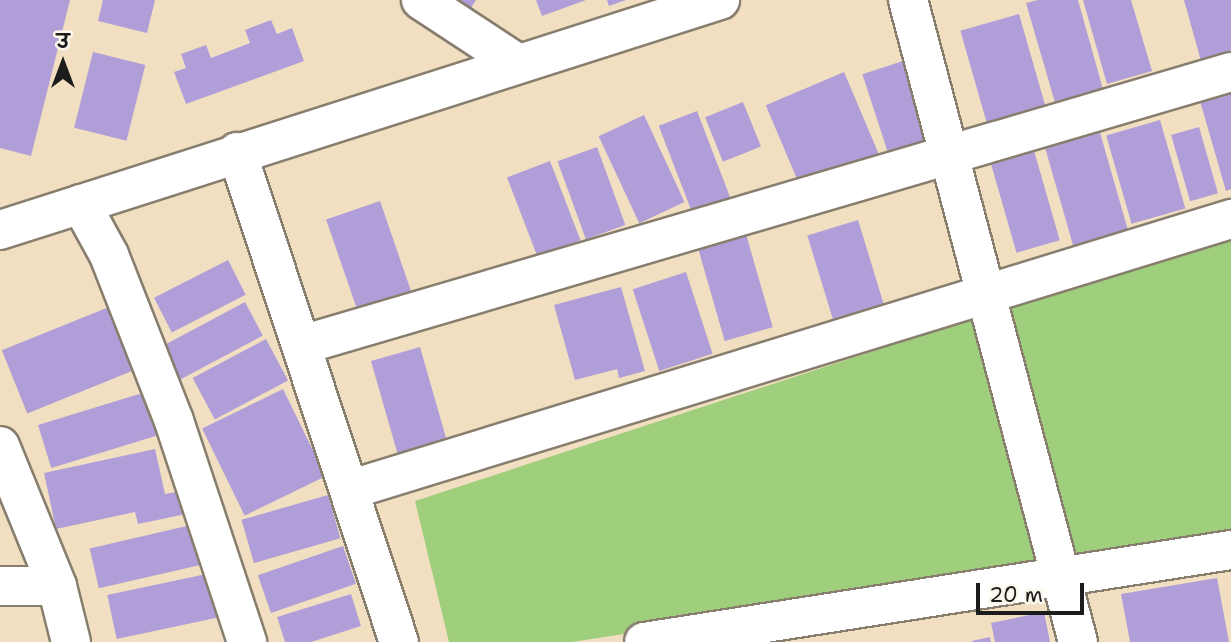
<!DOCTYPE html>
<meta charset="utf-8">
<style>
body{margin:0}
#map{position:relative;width:1231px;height:642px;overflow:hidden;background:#f2dfc1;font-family:"Shantell Sans","Playpen Sans Deva",sans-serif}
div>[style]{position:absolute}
.green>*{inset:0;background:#9fce7c}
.building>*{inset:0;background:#b09ed8;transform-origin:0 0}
.roads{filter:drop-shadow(2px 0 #877e6e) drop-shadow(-2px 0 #877e6e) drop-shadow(0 2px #877e6e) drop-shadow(0 -2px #877e6e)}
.minor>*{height:38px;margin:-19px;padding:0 19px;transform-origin:19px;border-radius:19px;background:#fff}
span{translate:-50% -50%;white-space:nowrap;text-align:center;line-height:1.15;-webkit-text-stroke:5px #fbf7ec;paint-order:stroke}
.north{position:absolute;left:28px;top:28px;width:70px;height:70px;-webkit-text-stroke:5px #fbf7ec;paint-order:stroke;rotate:0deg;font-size:19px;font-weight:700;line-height:28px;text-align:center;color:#1c1c1c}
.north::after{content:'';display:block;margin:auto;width:24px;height:32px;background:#1c1c1c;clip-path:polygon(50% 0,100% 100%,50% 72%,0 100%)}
.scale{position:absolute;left:976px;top:583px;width:108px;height:32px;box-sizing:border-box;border:4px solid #1c1c1c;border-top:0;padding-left:9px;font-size:21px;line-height:24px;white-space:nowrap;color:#1c1c1c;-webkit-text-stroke:5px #fbf7ec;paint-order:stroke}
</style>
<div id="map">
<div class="green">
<i style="clip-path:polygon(1231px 234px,1231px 540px,572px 642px,449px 642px,415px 501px)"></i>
</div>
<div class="building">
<i style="clip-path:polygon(0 0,70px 0,31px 156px,0 148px)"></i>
<i style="clip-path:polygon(103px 0,155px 0,147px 33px,98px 21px)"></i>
<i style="clip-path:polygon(457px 0,476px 0,471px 8px)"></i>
<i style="clip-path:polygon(536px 0,586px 0,542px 16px)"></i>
<i style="clip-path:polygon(607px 0,626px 0,609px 6px)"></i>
<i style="clip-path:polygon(1038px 0,1078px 0,1104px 93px,1056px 106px,1026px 3px)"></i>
<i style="clip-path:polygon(1083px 0,1131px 0,1152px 71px,1107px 84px)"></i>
<i style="clip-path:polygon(1184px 0,1231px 0,1231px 60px,1203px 68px)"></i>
<i style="left:1019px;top:14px;width:98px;height:61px;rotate:74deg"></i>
<i style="clip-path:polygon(271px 20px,277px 34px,292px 28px,304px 61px,186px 104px,174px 72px,186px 68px,181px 54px,206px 45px,211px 58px,250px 43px,245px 30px)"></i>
<i style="left:93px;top:52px;width:54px;height:78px;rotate:14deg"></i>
<i style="left:909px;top:59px;width:86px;height:49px;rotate:72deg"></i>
<i style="left:844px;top:72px;width:89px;height:85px;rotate:67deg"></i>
<i style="clip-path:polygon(1231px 85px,1231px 189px,1226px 191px,1198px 94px)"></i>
<i style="left:743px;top:102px;width:48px;height:41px;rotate:68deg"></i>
<i style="left:697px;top:111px;width:99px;height:41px;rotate:69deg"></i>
<i style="left:644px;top:115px;width:96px;height:50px;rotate:65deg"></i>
<i style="left:1160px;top:120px;width:92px;height:56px;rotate:74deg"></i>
<i style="left:1199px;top:127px;width:69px;height:29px;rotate:74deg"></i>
<i style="left:1099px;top:129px;width:106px;height:57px;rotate:74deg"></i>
<i style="left:597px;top:147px;width:83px;height:42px;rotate:70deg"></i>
<i style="left:1033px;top:147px;width:97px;height:45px;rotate:74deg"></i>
<i style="left:550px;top:161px;width:85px;height:46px;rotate:69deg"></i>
<i style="left:380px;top:201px;width:101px;height:57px;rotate:71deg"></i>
<i style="left:858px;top:220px;width:103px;height:53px;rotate:73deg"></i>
<i style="left:746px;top:234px;width:97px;height:50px;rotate:74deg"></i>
<i style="left:228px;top:260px;width:39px;height:83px;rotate:63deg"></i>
<i style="left:686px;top:272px;width:86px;height:56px;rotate:72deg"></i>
<i style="clip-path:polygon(621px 287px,645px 371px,619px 378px,617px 369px,575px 380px,554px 305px)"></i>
<i style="left:245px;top:302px;width:38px;height:94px;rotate:62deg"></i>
<i style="left:114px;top:305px;width:68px;height:121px;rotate:68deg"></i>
<i style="left:266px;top:339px;width:47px;height:83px;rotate:62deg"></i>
<i style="left:420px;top:347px;width:100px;height:51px;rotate:74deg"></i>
<i style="left:283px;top:389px;width:97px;height:90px;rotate:64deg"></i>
<i style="left:149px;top:391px;width:45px;height:116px;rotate:73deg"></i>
<i style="clip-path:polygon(155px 449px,165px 494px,181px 491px,186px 514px,138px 524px,135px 512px,56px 529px,44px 473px)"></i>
<i style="left:328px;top:495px;width:45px;height:90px;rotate:74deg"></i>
<i style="left:191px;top:525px;width:41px;height:104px;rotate:77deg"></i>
<i style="left:343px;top:546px;width:40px;height:90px;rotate:71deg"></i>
<i style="left:211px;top:573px;width:45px;height:106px;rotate:78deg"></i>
<i style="clip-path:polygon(1217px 578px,1229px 642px,1130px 642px,1121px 594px)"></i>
<i style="clip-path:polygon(351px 594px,361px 626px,311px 642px,285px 642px,277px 617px)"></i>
<i style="clip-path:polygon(1044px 612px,1050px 642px,995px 642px,991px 623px)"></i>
<i style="clip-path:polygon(990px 637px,991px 642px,972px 642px,972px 641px)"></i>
</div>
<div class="roads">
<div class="minor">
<i style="left:421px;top:0;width:115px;rotate:33.3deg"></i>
<i style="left:908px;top:0;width:664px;rotate:75.17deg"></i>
<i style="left:237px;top:152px;width:516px;rotate:71.71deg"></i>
<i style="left:81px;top:204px;width:58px;rotate:61.2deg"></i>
<i style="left:109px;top:255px;width:178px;rotate:68.6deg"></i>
<i style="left:174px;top:421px;width:233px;rotate:71.7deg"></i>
<i style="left:0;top:230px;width:756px;rotate:-17.72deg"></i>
<i style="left:305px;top:344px;width:965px;rotate:-16.37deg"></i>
<i style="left:0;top:446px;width:151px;rotate:67.8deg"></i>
<i style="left:57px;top:586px;width:58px;rotate:76deg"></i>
<i style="left:352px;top:489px;width:920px;rotate:-17.08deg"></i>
<i style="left:0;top:586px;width:57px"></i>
<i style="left:644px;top:642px;width:594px;rotate:-8.91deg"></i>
</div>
</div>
<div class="north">उ</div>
<div class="scale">20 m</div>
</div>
